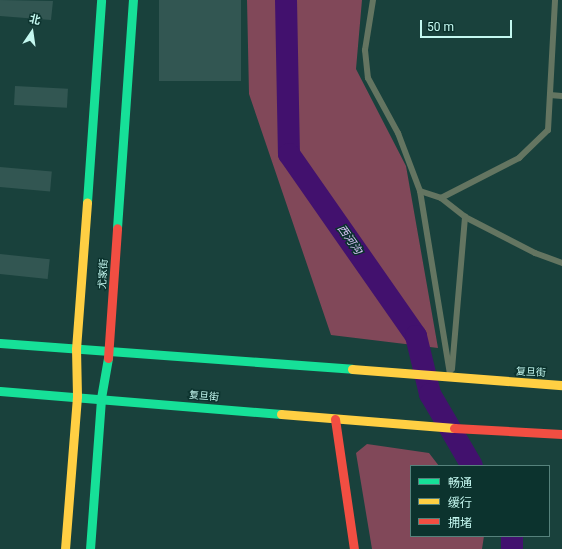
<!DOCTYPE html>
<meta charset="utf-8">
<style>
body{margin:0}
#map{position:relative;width:562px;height:549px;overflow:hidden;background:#19413c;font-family:Roboto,"Noto Sans SC",sans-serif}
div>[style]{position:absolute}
.green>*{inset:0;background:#814859}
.river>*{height:22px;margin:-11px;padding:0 11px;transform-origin:11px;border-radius:11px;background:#42116e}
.building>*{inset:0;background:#325652;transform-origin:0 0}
.lane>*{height:6px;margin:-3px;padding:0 3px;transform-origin:3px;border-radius:3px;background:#647561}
.fast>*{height:9px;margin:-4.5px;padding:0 4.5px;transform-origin:4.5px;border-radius:4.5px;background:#16e098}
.slow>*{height:9px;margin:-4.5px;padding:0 4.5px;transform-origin:4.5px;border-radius:4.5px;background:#ffcf43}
.jam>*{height:9px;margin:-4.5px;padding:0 4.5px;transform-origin:4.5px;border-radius:4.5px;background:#f24e42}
span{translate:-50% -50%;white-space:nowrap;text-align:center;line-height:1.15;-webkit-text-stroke:3px #0c332e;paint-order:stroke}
.street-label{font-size:10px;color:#c4f8f0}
.water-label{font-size:11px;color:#dbc5f9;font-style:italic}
.legend{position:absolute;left:410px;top:465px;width:140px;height:72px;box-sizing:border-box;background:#0c332e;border:1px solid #56827c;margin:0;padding:5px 7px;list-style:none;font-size:12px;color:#c4f8f0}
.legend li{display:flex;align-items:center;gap:8px;height:20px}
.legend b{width:20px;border:1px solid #56827c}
.north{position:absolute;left:12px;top:12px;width:40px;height:40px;-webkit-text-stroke:3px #0c332e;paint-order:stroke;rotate:13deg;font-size:11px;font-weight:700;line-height:16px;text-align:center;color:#c4f8f0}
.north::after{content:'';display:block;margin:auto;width:14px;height:18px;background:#c4f8f0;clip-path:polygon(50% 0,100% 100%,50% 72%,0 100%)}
.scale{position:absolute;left:420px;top:20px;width:92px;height:18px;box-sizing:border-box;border:2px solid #c4f8f0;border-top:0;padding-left:5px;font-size:12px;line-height:14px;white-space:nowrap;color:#c4f8f0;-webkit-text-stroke:3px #0c332e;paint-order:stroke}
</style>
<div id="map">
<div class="green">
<i style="clip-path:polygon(247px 0,362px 0,356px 69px,406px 166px,438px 348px,331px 335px,249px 94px)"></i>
<i style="clip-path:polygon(367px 444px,429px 453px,439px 466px,411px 466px,411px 536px,484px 536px,482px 549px,372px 549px,356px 453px)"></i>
</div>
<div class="river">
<i style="left:286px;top:0;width:154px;rotate:88.9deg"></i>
<i style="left:289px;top:154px;width:222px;rotate:55.1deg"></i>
<i style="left:416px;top:336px;width:60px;rotate:76.4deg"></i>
<i style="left:430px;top:394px;width:83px;rotate:59.7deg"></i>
<i style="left:512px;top:536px;width:13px;rotate:90deg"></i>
</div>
<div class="building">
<i style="clip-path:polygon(0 0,53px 1px,51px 20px,0 16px)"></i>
<i style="left:159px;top:0;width:82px;height:81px"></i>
<i style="left:15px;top:86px;width:53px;height:19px;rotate:3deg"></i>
<i style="left:0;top:167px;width:52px;height:20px;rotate:5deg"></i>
<i style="left:0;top:254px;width:50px;height:20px;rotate:6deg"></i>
</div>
<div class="lane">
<i style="left:373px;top:0;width:51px;rotate:99.1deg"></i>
<i style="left:365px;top:50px;width:28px;rotate:84deg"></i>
<i style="left:368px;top:78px;width:63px;rotate:61.4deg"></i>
<i style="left:398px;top:133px;width:62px;rotate:69.2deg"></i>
<i style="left:420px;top:191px;width:22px;rotate:18deg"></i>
<i style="left:441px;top:198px;width:31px;rotate:38deg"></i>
<i style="left:465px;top:217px;width:79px;rotate:27.2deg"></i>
<i style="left:535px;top:253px;width:29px;rotate:20deg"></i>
<i style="left:550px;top:95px;width:12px;rotate:5deg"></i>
<i style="left:420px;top:191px;width:186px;rotate:80.7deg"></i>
<i style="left:441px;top:198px;width:88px;rotate:-27.1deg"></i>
<i style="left:519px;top:158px;width:40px;rotate:-44deg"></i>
<i style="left:548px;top:130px;width:130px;rotate:-86.9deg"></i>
<i style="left:452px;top:369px;width:153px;rotate:-85.1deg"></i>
</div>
<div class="fast">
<i style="left:87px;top:202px;width:202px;rotate:-86deg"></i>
<i style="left:117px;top:228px;width:229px;rotate:-86deg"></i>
<i style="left:0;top:343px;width:353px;rotate:4.2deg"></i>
<i style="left:0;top:391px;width:282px;rotate:4.7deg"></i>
<i style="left:90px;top:549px;width:151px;rotate:-85.8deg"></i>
<i style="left:101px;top:398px;width:41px;rotate:-80.1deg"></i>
</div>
<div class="slow">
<i style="left:352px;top:369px;width:211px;rotate:4.4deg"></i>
<i style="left:281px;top:414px;width:174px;rotate:4.6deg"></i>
<i style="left:65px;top:549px;width:153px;rotate:-85.5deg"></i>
<i style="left:77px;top:396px;width:47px;rotate:-91.2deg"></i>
<i style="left:76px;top:349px;width:147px;rotate:-85.7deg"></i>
</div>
<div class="jam">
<i style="left:108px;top:358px;width:130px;rotate:-86deg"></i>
<i style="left:335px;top:419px;width:131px;rotate:81.7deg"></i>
<i style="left:454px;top:428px;width:108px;rotate:3.2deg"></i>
</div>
<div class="street-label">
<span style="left:103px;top:274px;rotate:-86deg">尤家街</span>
<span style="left:531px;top:372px;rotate:3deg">复旦街</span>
<span style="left:204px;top:396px;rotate:5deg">复旦街</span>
</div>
<div class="water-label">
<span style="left:349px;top:240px;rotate:55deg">西河沟</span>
</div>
<ul class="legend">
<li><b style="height:5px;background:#16e098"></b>畅通</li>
<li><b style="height:5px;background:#ffcf43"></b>缓行</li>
<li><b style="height:5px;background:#f24e42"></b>拥堵</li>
</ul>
<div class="north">北</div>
<div class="scale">50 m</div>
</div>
